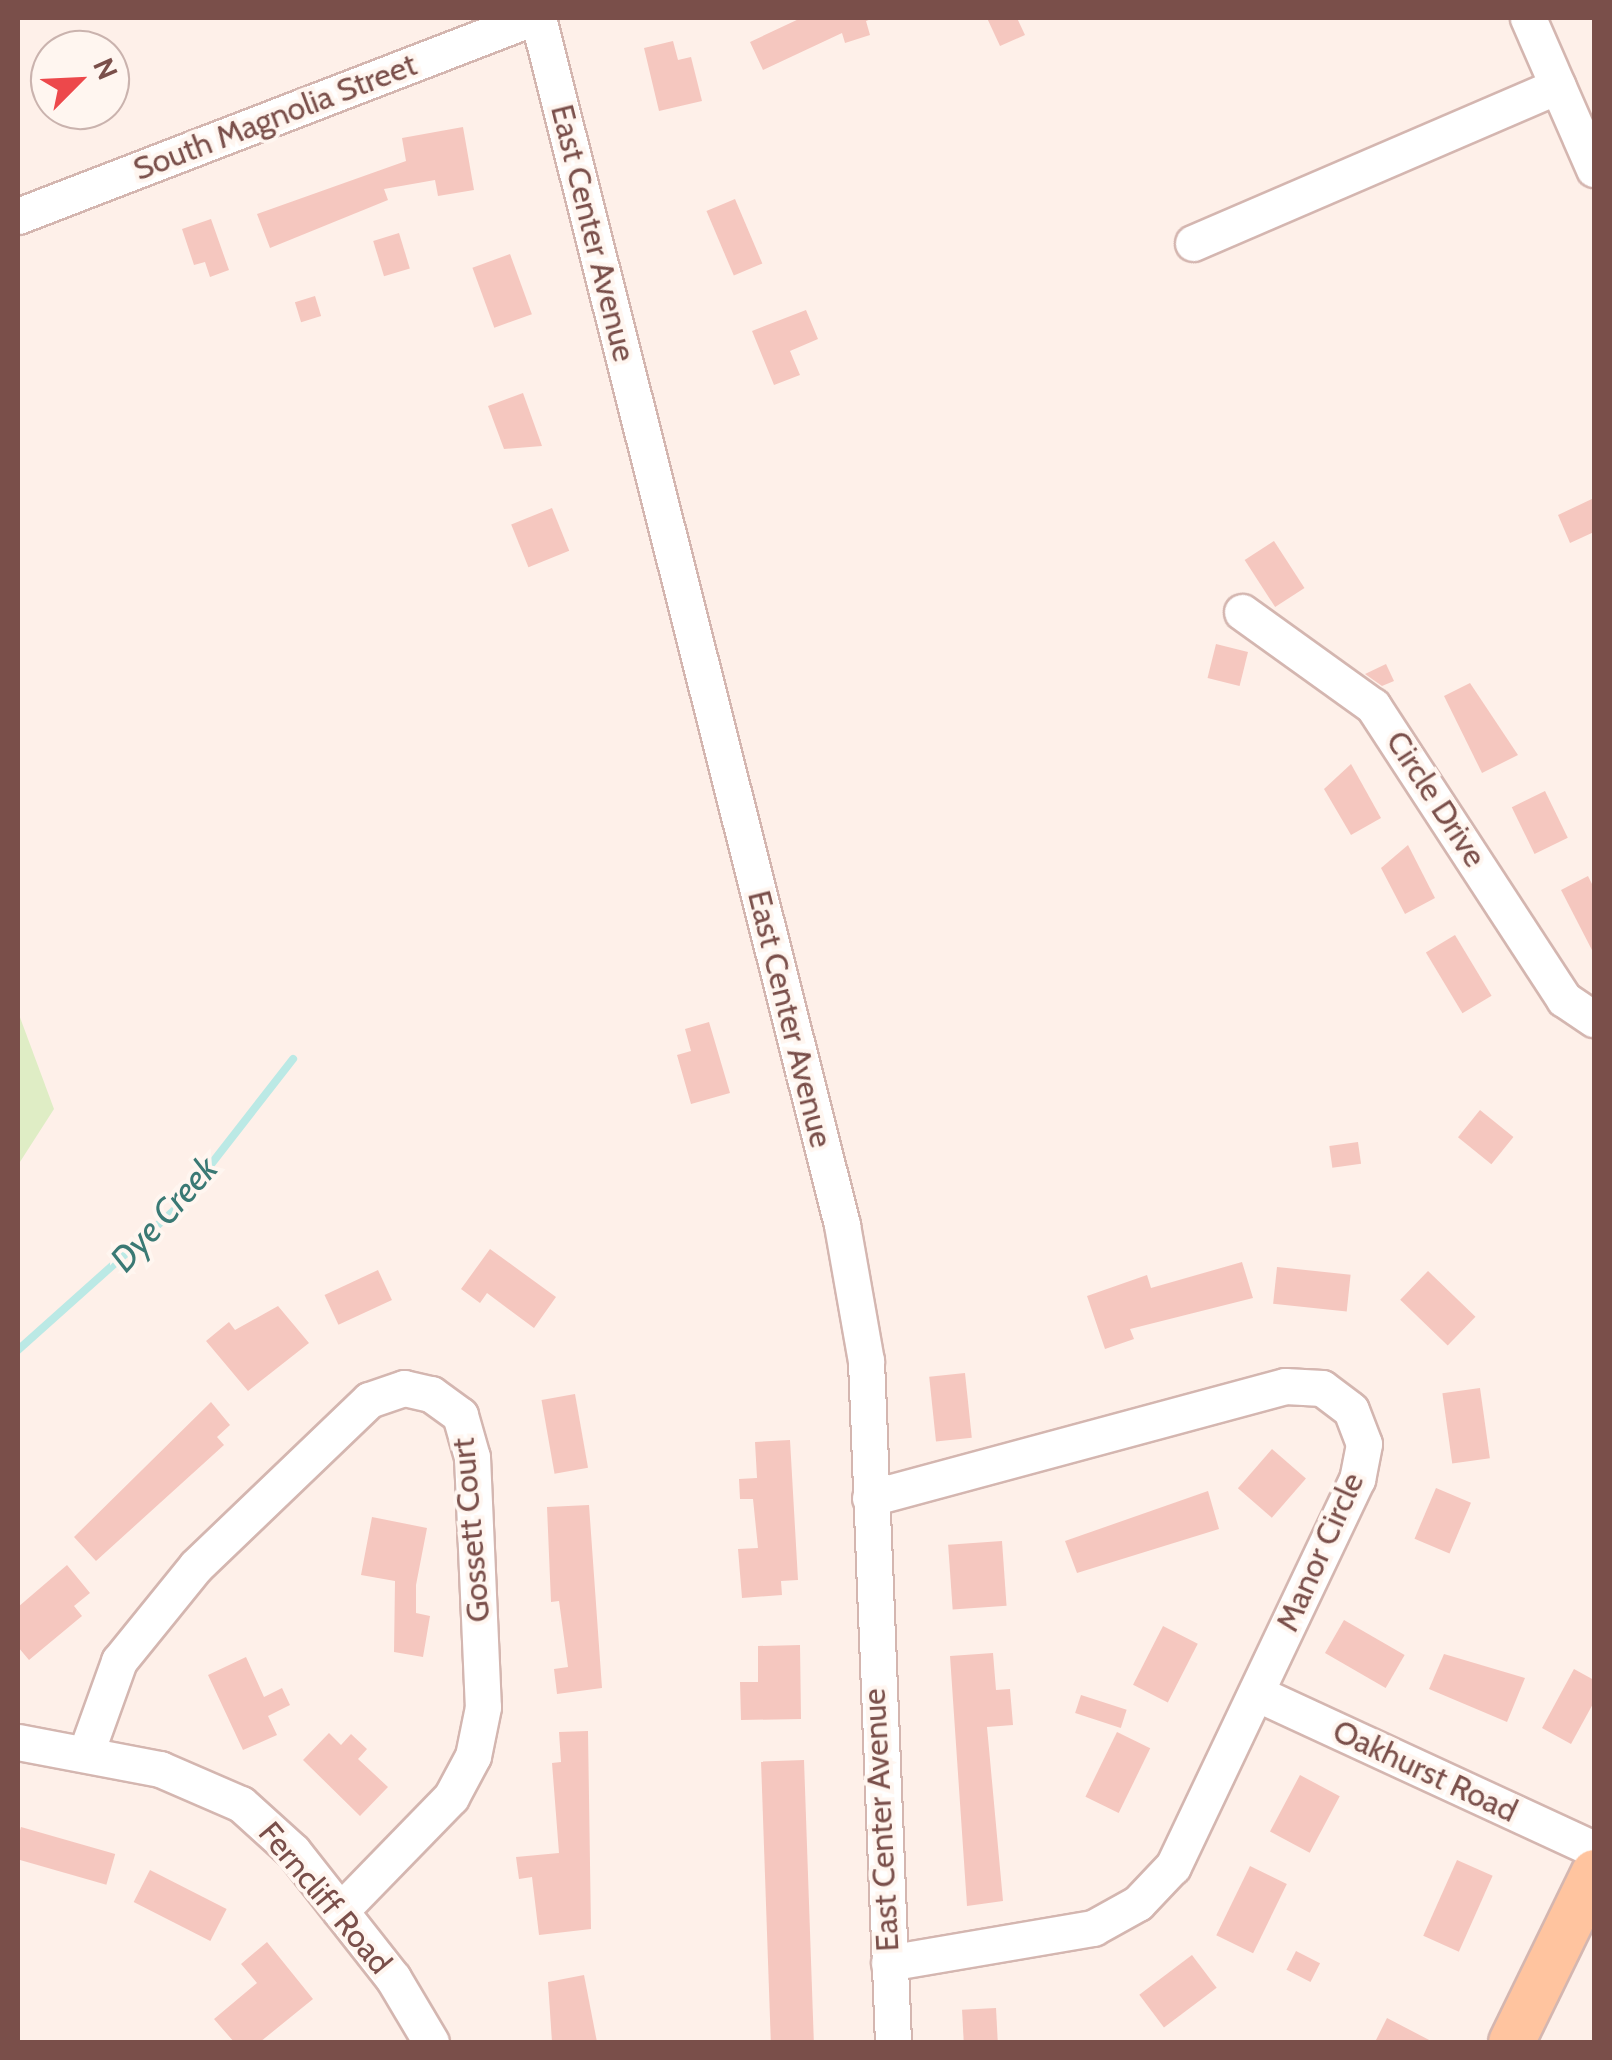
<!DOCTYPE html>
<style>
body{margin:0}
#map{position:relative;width:1612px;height:2060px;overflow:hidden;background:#fef0e9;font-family:Cabin,sans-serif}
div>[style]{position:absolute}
.green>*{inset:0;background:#dfedc5}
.stream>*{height:8px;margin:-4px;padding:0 4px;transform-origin:4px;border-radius:4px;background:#bbe9e5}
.building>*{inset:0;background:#f5c7bf;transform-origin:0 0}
.roads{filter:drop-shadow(2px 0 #d4b6b0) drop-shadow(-2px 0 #d4b6b0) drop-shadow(0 2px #d4b6b0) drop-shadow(0 -2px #d4b6b0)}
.minor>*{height:35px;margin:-17.5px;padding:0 17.5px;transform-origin:17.5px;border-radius:17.5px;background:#fff}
.major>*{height:45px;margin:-22.5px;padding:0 22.5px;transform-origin:22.5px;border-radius:22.5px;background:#ffc49f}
span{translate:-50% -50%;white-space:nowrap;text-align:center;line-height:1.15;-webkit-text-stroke:8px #fff6f0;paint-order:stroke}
.street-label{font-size:32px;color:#7a4f4a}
.water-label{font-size:35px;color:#3a7974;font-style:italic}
.frame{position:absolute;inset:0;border:20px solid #7a4f4a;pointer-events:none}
.north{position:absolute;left:30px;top:30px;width:100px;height:100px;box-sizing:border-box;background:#fff6f0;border:2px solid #cab3ae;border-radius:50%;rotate:66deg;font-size:28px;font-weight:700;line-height:40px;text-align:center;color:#7a4f4a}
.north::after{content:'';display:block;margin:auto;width:35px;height:45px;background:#ed484b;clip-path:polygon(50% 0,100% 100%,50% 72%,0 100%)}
</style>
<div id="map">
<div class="green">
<i style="clip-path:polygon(18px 1012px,54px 1109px,18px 1165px)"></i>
</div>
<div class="stream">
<i style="left:18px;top:1350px;width:213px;rotate:-41.8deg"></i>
<i style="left:177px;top:1208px;width:189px;rotate:-52.1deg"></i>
</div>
<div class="building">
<i style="clip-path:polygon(801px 18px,874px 18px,866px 21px,870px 35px,845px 43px,842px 33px,763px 70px,750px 42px)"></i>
<i style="clip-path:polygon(987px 18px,1017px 18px,1025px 35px,1000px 46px)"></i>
<i style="clip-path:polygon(673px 41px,678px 60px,691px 57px,702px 101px,659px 111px,644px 48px)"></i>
<i style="clip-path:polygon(463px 127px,474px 190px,438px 196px,435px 180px,384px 189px,388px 200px,270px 248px,257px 214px,406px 161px,402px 138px)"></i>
<i style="left:735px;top:199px;width:70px;height:31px;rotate:67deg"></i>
<i style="clip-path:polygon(211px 219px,229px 270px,210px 277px,205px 262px,194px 265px,182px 229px)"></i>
<i style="left:399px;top:233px;width:37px;height:27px;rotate:73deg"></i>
<i style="left:510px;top:254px;width:64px;height:40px;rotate:70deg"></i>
<i style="left:315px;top:296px;width:21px;height:21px;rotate:73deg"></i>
<i style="clip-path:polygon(806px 310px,818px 339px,790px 351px,800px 375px,774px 385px,752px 331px)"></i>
<i style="clip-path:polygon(523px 393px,542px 446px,504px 449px,488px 406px)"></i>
<i style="clip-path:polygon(1594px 498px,1594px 532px,1570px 543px,1558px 515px)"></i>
<i style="left:552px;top:508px;width:46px;height:44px;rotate:68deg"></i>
<i style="left:1274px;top:541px;width:56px;height:35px;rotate:57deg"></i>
<i style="left:1216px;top:644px;width:33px;height:35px;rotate:14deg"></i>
<i style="clip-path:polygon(1386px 664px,1394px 681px,1382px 686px,1365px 674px)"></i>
<i style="clip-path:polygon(1470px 683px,1518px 755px,1482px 773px,1444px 696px)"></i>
<i style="clip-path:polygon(1351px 764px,1381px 818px,1351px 835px,1324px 789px)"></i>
<i style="left:1545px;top:791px;width:52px;height:37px;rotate:64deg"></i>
<i style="clip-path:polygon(1408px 845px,1435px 898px,1405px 914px,1381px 868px)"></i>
<i style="clip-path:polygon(1588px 876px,1594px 888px,1594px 954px,1561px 890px)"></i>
<i style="left:1455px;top:935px;width:71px;height:34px;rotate:59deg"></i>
<i style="clip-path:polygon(709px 1022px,730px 1093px,691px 1104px,677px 1055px,691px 1051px,685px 1029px)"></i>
<i style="left:1480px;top:1110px;width:43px;height:35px;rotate:39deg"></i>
<i style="left:1358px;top:1142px;width:22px;height:29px;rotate:82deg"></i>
<i style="clip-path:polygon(490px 1249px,556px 1297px,534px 1328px,487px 1293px,480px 1303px,461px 1289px)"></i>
<i style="clip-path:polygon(1242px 1262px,1253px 1298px,1130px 1329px,1134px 1339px,1105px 1349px,1087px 1296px,1147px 1275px,1151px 1288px)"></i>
<i style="left:1277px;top:1267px;width:74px;height:37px;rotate:6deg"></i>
<i style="left:378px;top:1270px;width:33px;height:59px;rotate:65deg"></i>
<i style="left:1428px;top:1271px;width:66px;height:40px;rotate:44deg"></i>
<i style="clip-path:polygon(278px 1306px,309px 1343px,248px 1391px,206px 1341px,229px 1322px,235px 1330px)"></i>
<i style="left:965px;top:1373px;width:65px;height:36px;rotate:84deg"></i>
<i style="left:1480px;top:1388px;width:71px;height:38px;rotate:82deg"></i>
<i style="left:575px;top:1394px;width:75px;height:34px;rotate:80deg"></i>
<i style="clip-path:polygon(211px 1402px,230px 1425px,217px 1437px,224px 1445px,96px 1561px,74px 1537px)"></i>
<i style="clip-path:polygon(790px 1440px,798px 1580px,781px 1581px,782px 1595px,742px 1598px,738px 1549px,758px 1548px,753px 1499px,740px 1499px,739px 1479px,757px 1478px,755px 1442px)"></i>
<i style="left:1272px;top:1449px;width:45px;height:52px;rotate:41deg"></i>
<i style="left:1436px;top:1488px;width:38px;height:55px;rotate:23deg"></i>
<i style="clip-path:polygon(1208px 1491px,1219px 1529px,1077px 1573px,1065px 1541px)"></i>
<i style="clip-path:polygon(589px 1505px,602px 1688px,557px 1694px,554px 1669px,568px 1667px,559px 1601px,551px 1602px,547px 1507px)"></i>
<i style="clip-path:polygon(372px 1517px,427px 1528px,416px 1585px,416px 1613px,430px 1616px,423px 1657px,394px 1652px,395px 1581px,361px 1575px)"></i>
<i style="left:1002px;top:1541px;width:65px;height:54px;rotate:86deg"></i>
<i style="clip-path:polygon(67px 1565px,90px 1593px,74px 1606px,82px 1616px,29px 1660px,18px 1647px,18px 1607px)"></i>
<i style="left:1344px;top:1620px;width:70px;height:38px;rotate:30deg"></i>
<i style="left:1163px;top:1626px;width:39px;height:66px;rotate:27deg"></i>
<i style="clip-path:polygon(800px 1645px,801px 1719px,741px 1720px,740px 1682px,758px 1682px,758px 1646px)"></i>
<i style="clip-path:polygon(993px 1653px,996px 1690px,1010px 1689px,1013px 1725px,987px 1727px,1003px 1901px,967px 1906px,950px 1656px)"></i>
<i style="clip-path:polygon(1444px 1654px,1525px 1678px,1507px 1722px,1429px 1689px)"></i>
<i style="clip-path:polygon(246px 1657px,264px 1697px,282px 1688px,290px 1705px,268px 1716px,277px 1735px,243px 1750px,208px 1675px)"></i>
<i style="clip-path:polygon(1574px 1669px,1594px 1680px,1594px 1702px,1571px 1744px,1542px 1728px)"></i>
<i style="left:1081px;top:1695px;width:48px;height:19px;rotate:18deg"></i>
<i style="clip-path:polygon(588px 1731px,591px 1929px,539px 1935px,532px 1877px,519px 1879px,516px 1857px,559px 1853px,552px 1763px,561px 1762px,559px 1732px)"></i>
<i style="left:1117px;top:1732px;width:37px;height:72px;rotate:26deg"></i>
<i style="clip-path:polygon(329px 1733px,341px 1745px,351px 1734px,367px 1749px,358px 1759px,388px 1787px,360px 1816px,303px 1760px)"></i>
<i style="left:804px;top:1760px;width:282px;height:43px;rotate:88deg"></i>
<i style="left:1300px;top:1775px;width:45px;height:64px;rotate:28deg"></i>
<i style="left:21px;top:1827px;width:98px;height:32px;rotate:16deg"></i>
<i style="left:1457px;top:1860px;width:39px;height:83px;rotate:24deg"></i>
<i style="left:1250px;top:1866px;width:41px;height:77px;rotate:26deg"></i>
<i style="left:150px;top:1870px;width:86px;height:36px;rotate:27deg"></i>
<i style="clip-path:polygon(267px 1942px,313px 1999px,260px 2042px,234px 2042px,214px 2019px,257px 1983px,241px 1964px)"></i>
<i style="left:1296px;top:1951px;width:27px;height:21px;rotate:27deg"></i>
<i style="left:1192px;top:1955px;width:41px;height:66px;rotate:53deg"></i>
<i style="clip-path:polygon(584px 1975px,597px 2042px,552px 2042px,548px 1982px)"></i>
<i style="left:996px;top:2008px;width:34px;height:34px;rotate:87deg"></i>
<i style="clip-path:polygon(1387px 2018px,1433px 2042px,1375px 2042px)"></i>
</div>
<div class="roads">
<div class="minor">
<i style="left:538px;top:18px;width:1245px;rotate:75.86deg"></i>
<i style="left:842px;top:1225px;width:138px;rotate:80deg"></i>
<i style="left:866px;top:1361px;width:682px;rotate:87.73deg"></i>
<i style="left:1528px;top:18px;width:165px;rotate:66.4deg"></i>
<i style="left:18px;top:216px;width:551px;rotate:-21.07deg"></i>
<i style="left:1193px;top:243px;width:397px;rotate:-23.3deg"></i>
<i style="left:1242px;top:612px;width:161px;rotate:35.7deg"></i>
<i style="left:1373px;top:706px;width:350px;rotate:56.9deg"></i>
<i style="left:1564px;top:999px;width:36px;rotate:34deg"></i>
<i style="left:870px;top:1498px;width:430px;rotate:-15.1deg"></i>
<i style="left:1285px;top:1386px;width:37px;rotate:3deg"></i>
<i style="left:1322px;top:1388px;width:36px;rotate:37deg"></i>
<i style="left:1351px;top:1410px;width:36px;rotate:69deg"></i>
<i style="left:1364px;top:1444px;width:36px;rotate:101deg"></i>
<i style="left:1357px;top:1479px;width:429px;rotate:115.4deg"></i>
<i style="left:1173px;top:1866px;width:51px;rotate:133.4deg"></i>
<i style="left:1138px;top:1903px;width:51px;rotate:150.9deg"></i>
<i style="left:1093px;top:1928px;width:207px;rotate:170.3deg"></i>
<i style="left:1256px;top:1693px;width:372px;rotate:24.8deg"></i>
<i style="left:18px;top:1742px;width:145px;rotate:10.8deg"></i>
<i style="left:160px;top:1769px;width:88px;rotate:23.4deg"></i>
<i style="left:241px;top:1804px;width:70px;rotate:42.1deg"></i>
<i style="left:293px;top:1851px;width:162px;rotate:51.8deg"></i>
<i style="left:393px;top:1978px;width:74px;rotate:59.3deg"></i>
<i style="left:87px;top:1750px;width:95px;rotate:-70.2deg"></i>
<i style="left:119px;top:1661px;width:122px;rotate:-51deg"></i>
<i style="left:196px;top:1566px;width:240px;rotate:-43.8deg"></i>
<i style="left:369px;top:1400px;width:37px;rotate:-19deg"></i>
<i style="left:404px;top:1388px;width:28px;rotate:13deg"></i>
<i style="left:431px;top:1394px;width:36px;rotate:36deg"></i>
<i style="left:460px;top:1415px;width:44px;rotate:74.1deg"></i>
<i style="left:472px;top:1457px;width:250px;rotate:87.5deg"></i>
<i style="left:483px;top:1707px;width:50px;rotate:101.5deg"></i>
<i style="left:473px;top:1756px;width:47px;rotate:118.2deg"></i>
<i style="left:451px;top:1797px;width:159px;rotate:134.2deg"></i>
</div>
<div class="major">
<i style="left:1511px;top:2042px;width:189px;rotate:-64deg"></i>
</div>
</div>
<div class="street-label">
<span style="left:275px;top:117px;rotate:-21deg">South Magnolia Street</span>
<span style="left:593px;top:233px;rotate:76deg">East Center Avenue</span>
<span style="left:1436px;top:799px;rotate:57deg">Circle Drive</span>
<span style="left:790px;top:1019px;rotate:76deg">East Center Avenue</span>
<span style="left:471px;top:1530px;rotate:-95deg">Gossett Court</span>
<span style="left:1320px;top:1552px;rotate:-66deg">Manor Circle</span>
<span style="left:1425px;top:1771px;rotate:25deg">Oakhurst Road</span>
<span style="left:881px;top:1820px;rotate:-93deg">East Center Avenue</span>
<span style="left:325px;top:1898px;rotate:50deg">Ferncliff Road</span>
</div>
<div class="water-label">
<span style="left:164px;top:1214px;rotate:-48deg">Dye Creek</span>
</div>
<div class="frame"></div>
<div class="north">N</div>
</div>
